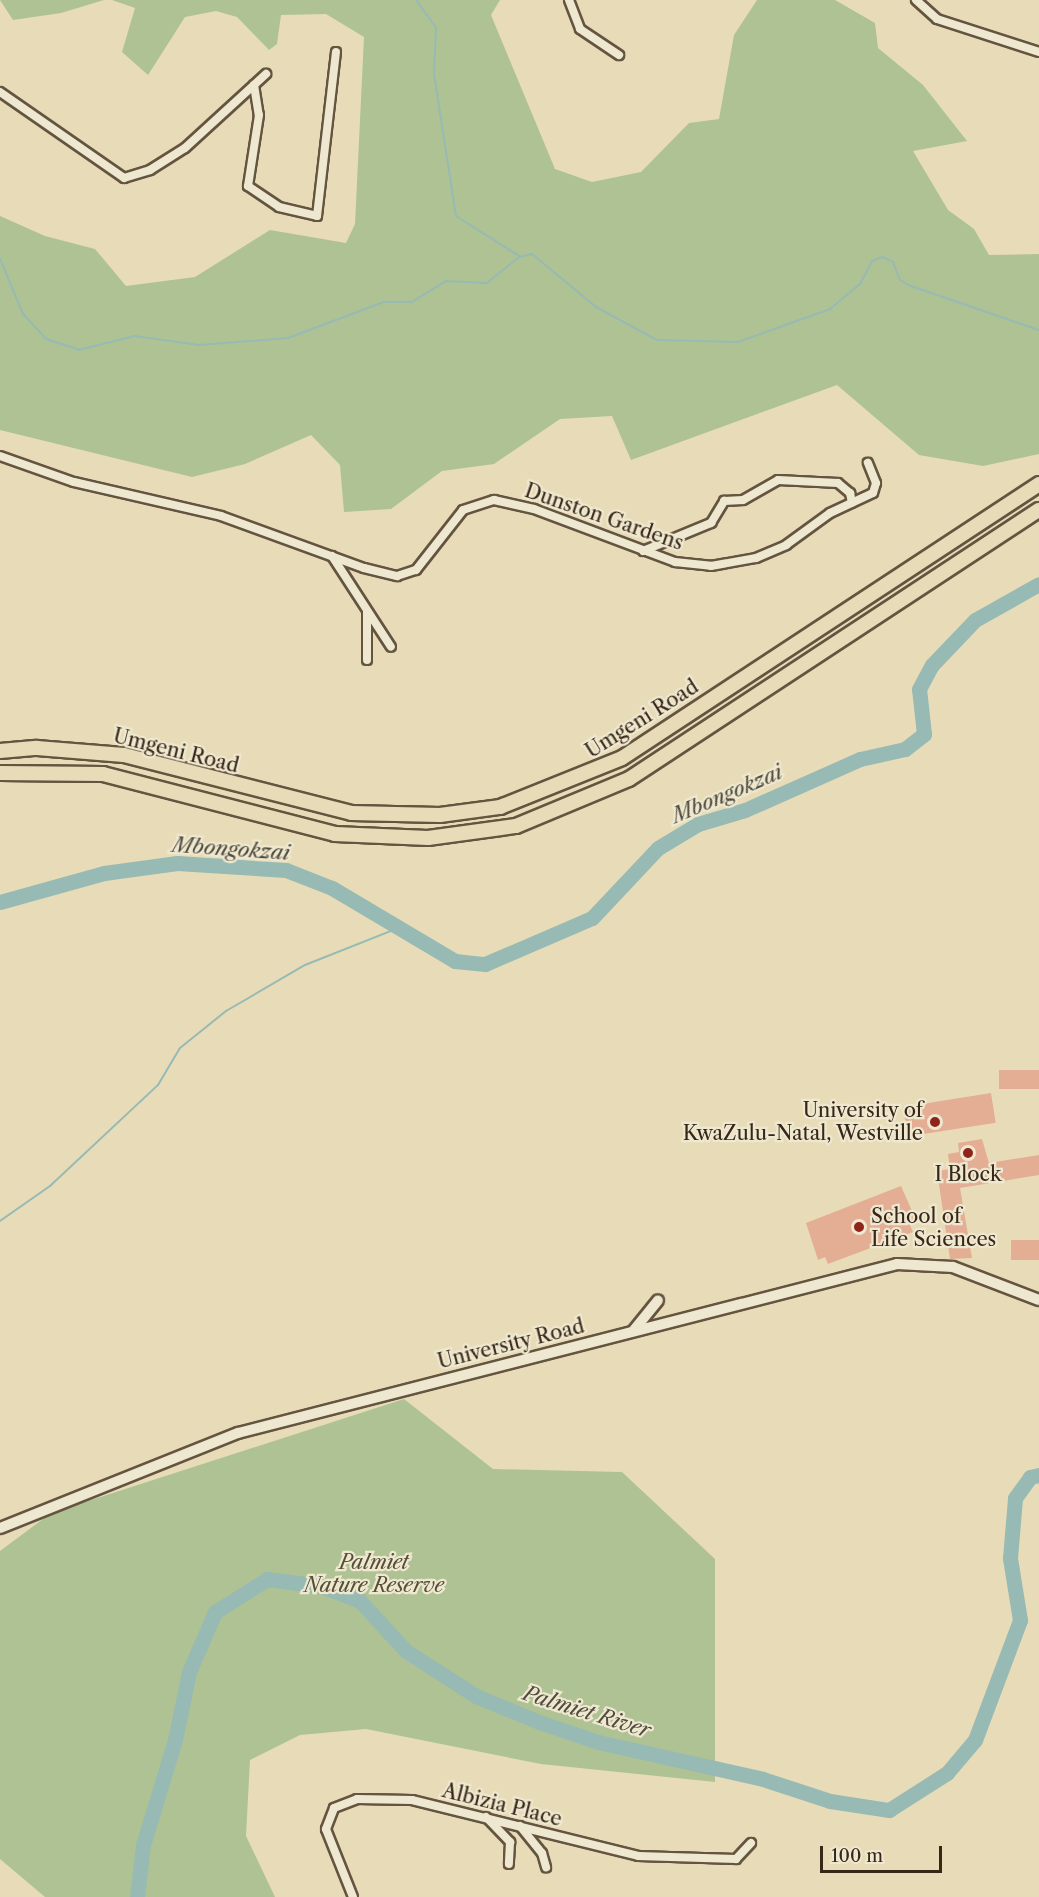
<!DOCTYPE html>
<style>
body{margin:0}
#map{position:relative;width:1039px;height:1897px;overflow:hidden;background:#e7dcb7;font-family:"Libre Caslon Text",serif}
div>[style]{position:absolute}
.green>*{inset:0;background:#afc293}
.stream>*{height:2px;margin:-1px;padding:0 1px;transform-origin:1px;border-radius:1px;background:#97bab4}
.river>*{height:15px;margin:-7.5px;padding:0 7.5px;transform-origin:7.5px;border-radius:7.5px;background:#97bab4}
.building>*{inset:0;background:#e4ae94;transform-origin:0 0}
.roads{filter:drop-shadow(2px 0 #645440) drop-shadow(-2px 0 #645440) drop-shadow(0 2px #645440) drop-shadow(0 -2px #645440)}
.street>*{height:8px;margin:-4px;padding:0 4px;transform-origin:4px;border-radius:4px;background:#efe8d0}
.secondary>*{height:10px;margin:-5px;padding:0 5px;transform-origin:5px;border-radius:5px;background:#efe8d0}
.highway>*{height:14px;margin:-7px;padding:0 7px;transform-origin:7px;border-radius:7px;background:#e7dcb7}
.dots>*{width:16px;height:16px;translate:-50% -50%;box-sizing:border-box;border:3px solid #efe8d0;border-radius:50%}
span{translate:-50% -50%;white-space:nowrap;text-align:center;line-height:1.15;-webkit-text-stroke:4.5px #efe8d0;paint-order:stroke}
.street-label{font-size:20px;color:#382718}
.poi-label{font-size:20px;color:#382718}
.right{translate:-100% -50%;text-align:right}
.left{translate:0 -50%;text-align:left}
.park-label{font-size:20px;color:#564e37;font-style:italic}
.water-label{font-size:21px;color:#504c3f;font-style:italic}
.scale{position:absolute;left:820px;top:1846px;width:122px;height:27px;box-sizing:border-box;border:3px solid #382718;border-top:0;padding-left:8px;font-size:18px;line-height:21px;white-space:nowrap;color:#382718;-webkit-text-stroke:4px #efe8d0;paint-order:stroke}
</style>
<div id="map">
<div class="green">
<i style="clip-path:polygon(0 0,104px 0,61px 13px,13px 20px)"></i>
<i style="clip-path:polygon(112px 0,500px 0,491px 15px,555px 169px,592px 182px,641px 172px,689px 123px,719px 119px,734px 35px,757px 0,835px 0,875px 23px,878px 48px,923px 85px,967px 141px,913px 151px,948px 210px,974px 229px,989px 255px,1039px 254px,1039px 454px,983px 466px,919px 455px,837px 385px,631px 460px,612px 416px,560px 419px,494px 464px,442px 471px,391px 509px,344px 512px,340px 465px,311px 435px,245px 464px,192px 477px,0 430px,0 216px,45px 236px,95px 249px,126px 286px,195px 277px,270px 230px,346px 243px,355px 224px,364px 37px,326px 14px,281px 15px,277px 44px,269px 50px,237px 17px,216px 11px,185px 17px,148px 75px,122px 52px,135px 8px)"></i>
<i style="clip-path:polygon(404px 1399px,493px 1469px,622px 1472px,715px 1559px,715px 1782px,541px 1764px,366px 1729px,300px 1735px,250px 1760px,246px 1836px,275px 1897px,45px 1897px,0 1859px,0 1551px,51px 1513px)"></i>
</div>
<div class="stream">
<i style="left:416px;top:0;width:34px;rotate:54deg"></i>
<i style="left:436px;top:28px;width:46px;rotate:92.5deg"></i>
<i style="left:434px;top:74px;width:144px;rotate:81.2deg"></i>
<i style="left:456px;top:216px;width:75px;rotate:32.4deg"></i>
<i style="left:0;top:259px;width:60px;rotate:67.3deg"></i>
<i style="left:23px;top:314px;width:34px;rotate:47deg"></i>
<i style="left:46px;top:339px;width:35px;rotate:18deg"></i>
<i style="left:79px;top:350px;width:57px;rotate:-14.3deg"></i>
<i style="left:134px;top:336px;width:66px;rotate:7.9deg"></i>
<i style="left:199px;top:345px;width:89px;rotate:-4.5deg"></i>
<i style="left:288px;top:338px;width:103px;rotate:-20.6deg"></i>
<i style="left:384px;top:302px;width:28px"></i>
<i style="left:412px;top:302px;width:40px;rotate:-32deg"></i>
<i style="left:446px;top:281px;width:41px;rotate:2.8deg"></i>
<i style="left:487px;top:283px;width:41px;rotate:-39.1deg"></i>
<i style="left:519px;top:257px;width:13px;rotate:-13deg"></i>
<i style="left:532px;top:254px;width:83px;rotate:39.6deg"></i>
<i style="left:596px;top:307px;width:69px;rotate:28.4deg"></i>
<i style="left:657px;top:340px;width:81px;rotate:1.4deg"></i>
<i style="left:738px;top:342px;width:98px;rotate:-19.7deg"></i>
<i style="left:830px;top:309px;width:39px;rotate:-40deg"></i>
<i style="left:860px;top:284px;width:26px;rotate:-62deg"></i>
<i style="left:872px;top:261px;width:11px;rotate:-22deg"></i>
<i style="left:882px;top:257px;width:12px;rotate:24deg"></i>
<i style="left:893px;top:262px;width:19px;rotate:69deg"></i>
<i style="left:900px;top:280px;width:13px;rotate:29deg"></i>
<i style="left:911px;top:286px;width:135px;rotate:19deg"></i>
<i style="left:0;top:1221px;width:61px;rotate:-35deg"></i>
<i style="left:50px;top:1186px;width:148px;rotate:-43.1deg"></i>
<i style="left:158px;top:1085px;width:43px;rotate:-59.3deg"></i>
<i style="left:180px;top:1048px;width:59px;rotate:-38.8deg"></i>
<i style="left:226px;top:1011px;width:91px;rotate:-30.2deg"></i>
<i style="left:305px;top:965px;width:98px;rotate:-21.6deg"></i>
</div>
<div class="river">
<i style="left:0;top:902px;width:108px;rotate:-15.6deg"></i>
<i style="left:104px;top:873px;width:74px;rotate:-7.8deg"></i>
<i style="left:177px;top:863px;width:109px;rotate:3.7deg"></i>
<i style="left:286px;top:870px;width:49px;rotate:21.4deg"></i>
<i style="left:332px;top:888px;width:143px;rotate:30.7deg"></i>
<i style="left:455px;top:961px;width:30px;rotate:6deg"></i>
<i style="left:485px;top:964px;width:116px;rotate:-23.3deg"></i>
<i style="left:592px;top:918px;width:96px;rotate:-46.7deg"></i>
<i style="left:658px;top:848px;width:47px;rotate:-31deg"></i>
<i style="left:698px;top:824px;width:49px;rotate:-16.6deg"></i>
<i style="left:745px;top:810px;width:126px;rotate:-23.9deg"></i>
<i style="left:860px;top:759px;width:46px;rotate:-12.5deg"></i>
<i style="left:905px;top:749px;width:24px;rotate:-38deg"></i>
<i style="left:924px;top:734px;width:45px;rotate:-96.3deg"></i>
<i style="left:919px;top:689px;width:27px;rotate:-62deg"></i>
<i style="left:932px;top:665px;width:62px;rotate:-46.3deg"></i>
<i style="left:975px;top:620px;width:73px;rotate:-29.4deg"></i>
<i style="left:137px;top:1897px;width:52px;rotate:-83.4deg"></i>
<i style="left:143px;top:1845px;width:110px;rotate:-73.1deg"></i>
<i style="left:175px;top:1740px;width:69px;rotate:-78.4deg"></i>
<i style="left:189px;top:1672px;width:65px;rotate:-66.6deg"></i>
<i style="left:215px;top:1612px;width:62px;rotate:-32.4deg"></i>
<i style="left:267px;top:1579px;width:54px;rotate:7.4deg"></i>
<i style="left:321px;top:1586px;width:42px;rotate:21deg"></i>
<i style="left:360px;top:1601px;width:68px;rotate:47.4deg"></i>
<i style="left:406px;top:1651px;width:83px;rotate:32.7deg"></i>
<i style="left:476px;top:1696px;width:68px;rotate:22.4deg"></i>
<i style="left:539px;top:1722px;width:62px;rotate:18.7deg"></i>
<i style="left:598px;top:1742px;width:169px;rotate:12.6deg"></i>
<i style="left:763px;top:1779px;width:71px;rotate:18.2deg"></i>
<i style="left:830px;top:1801px;width:60px;rotate:8.7deg"></i>
<i style="left:889px;top:1810px;width:69px;rotate:-32.5deg"></i>
<i style="left:947px;top:1773px;width:43px;rotate:-49.7deg"></i>
<i style="left:975px;top:1740px;width:128px;rotate:-69.4deg"></i>
<i style="left:1020px;top:1620px;width:63px;rotate:-99.2deg"></i>
<i style="left:1010px;top:1558px;width:60px;rotate:-85.2deg"></i>
<i style="left:1015px;top:1498px;width:26px;rotate:-54deg"></i>
<i style="left:1030px;top:1477px;width:9px;rotate:-13deg"></i>
</div>
<div class="building">
<i style="left:1039px;top:1070px;width:19px;height:40px;rotate:90deg"></i>
<i style="left:991px;top:1093px;width:30px;height:89px;rotate:81deg"></i>
<i style="clip-path:polygon(982px 1139px,989px 1163px,1039px 1155px,1039px 1175px,960px 1188px,972px 1258px,950px 1259px,937px 1171px,950px 1169px,948px 1154px,959px 1152px,958px 1143px)"></i>
<i style="clip-path:polygon(901px 1186px,916px 1220px,909px 1223px,913px 1232px,828px 1264px,825px 1257px,818px 1260px,806px 1223px)"></i>
<i style="left:1039px;top:1240px;width:20px;height:28px;rotate:90deg"></i>
</div>
<div class="roads">
<div class="street">
<i style="left:569px;top:0;width:31px;rotate:69deg"></i>
<i style="left:580px;top:29px;width:47px;rotate:33.7deg"></i>
<i style="left:916px;top:0;width:28px;rotate:42deg"></i>
<i style="left:937px;top:19px;width:107px;rotate:17.9deg"></i>
<i style="left:254px;top:85px;width:30px;rotate:81deg"></i>
<i style="left:259px;top:115px;width:72px;rotate:98.8deg"></i>
<i style="left:248px;top:186px;width:37px;rotate:34deg"></i>
<i style="left:279px;top:207px;width:39px;rotate:13deg"></i>
<i style="left:317px;top:216px;width:165px;rotate:-83.4deg"></i>
<i style="left:0;top:92px;width:151px;rotate:34.7deg"></i>
<i style="left:124px;top:178px;width:27px;rotate:-17deg"></i>
<i style="left:150px;top:170px;width:41px;rotate:-32.2deg"></i>
<i style="left:185px;top:148px;width:110px;rotate:-42.4deg"></i>
<i style="left:0;top:456px;width:78px;rotate:19.4deg"></i>
<i style="left:74px;top:482px;width:151px;rotate:13deg"></i>
<i style="left:221px;top:516px;width:152px;rotate:20deg"></i>
<i style="left:364px;top:568px;width:34px;rotate:14deg"></i>
<i style="left:397px;top:576px;width:20px;rotate:-18deg"></i>
<i style="left:416px;top:570px;width:76px;rotate:-51.9deg"></i>
<i style="left:463px;top:510px;width:33px;rotate:-18deg"></i>
<i style="left:494px;top:500px;width:41px;rotate:12.7deg"></i>
<i style="left:534px;top:509px;width:151px;rotate:20.6deg"></i>
<i style="left:675px;top:562px;width:36px;rotate:6deg"></i>
<i style="left:711px;top:566px;width:46px;rotate:-10.1deg"></i>
<i style="left:756px;top:558px;width:33px;rotate:-23deg"></i>
<i style="left:786px;top:545px;width:54px;rotate:-36deg"></i>
<i style="left:830px;top:513px;width:47px;rotate:-24.9deg"></i>
<i style="left:873px;top:493px;width:10px;rotate:-73deg"></i>
<i style="left:876px;top:483px;width:22px;rotate:-112deg"></i>
<i style="left:643px;top:551px;width:74px;rotate:-22.4deg"></i>
<i style="left:711px;top:523px;width:26px;rotate:-59deg"></i>
<i style="left:724px;top:501px;width:19px;rotate:-3deg"></i>
<i style="left:743px;top:500px;width:40px;rotate:-29.7deg"></i>
<i style="left:778px;top:480px;width:60px;rotate:2.9deg"></i>
<i style="left:838px;top:483px;width:16px;rotate:40deg"></i>
<i style="left:850px;top:493px;width:10px;rotate:79deg"></i>
<i style="left:332px;top:556px;width:108px;rotate:57deg"></i>
<i style="left:367px;top:660px;width:48px;rotate:-90deg"></i>
<i style="left:486px;top:1817px;width:35px;rotate:46deg"></i>
<i style="left:510px;top:1842px;width:22px;rotate:93deg"></i>
<i style="left:520px;top:1826px;width:35px;rotate:51deg"></i>
<i style="left:542px;top:1853px;width:15px;rotate:74deg"></i>
<i style="left:353px;top:1897px;width:73px;rotate:-111.7deg"></i>
<i style="left:326px;top:1829px;width:22px;rotate:-69deg"></i>
<i style="left:334px;top:1808px;width:25px;rotate:-21deg"></i>
<i style="left:357px;top:1799px;width:55px;rotate:1deg"></i>
<i style="left:412px;top:1800px;width:233px;rotate:13.9deg"></i>
<i style="left:638px;top:1856px;width:98px;rotate:1.8deg"></i>
<i style="left:736px;top:1859px;width:22px;rotate:-47deg"></i>
</div>
<div class="secondary">
<i style="left:634px;top:1330px;width:38px;rotate:-51deg"></i>
<i style="left:0;top:1528px;width:256px;rotate:-21.8deg"></i>
<i style="left:238px;top:1433px;width:680px;rotate:-14.38deg"></i>
<i style="left:897px;top:1264px;width:56px;rotate:3.1deg"></i>
<i style="left:953px;top:1267px;width:92px;rotate:21deg"></i>
</div>
<div class="highway">
<i style="left:0;top:751px;width:37px;rotate:-5deg"></i>
<i style="left:37px;top:748px;width:87px;rotate:4.6deg"></i>
<i style="left:124px;top:755px;width:234px;rotate:14.3deg"></i>
<i style="left:351px;top:813px;width:89px;rotate:1.3deg"></i>
<i style="left:440px;top:815px;width:61px;rotate:-7.6deg"></i>
<i style="left:500px;top:807px;width:131px;rotate:-21.9deg"></i>
<i style="left:622px;top:758px;width:499px;rotate:-33.3deg"></i>
<i style="left:0;top:773px;width:103px;rotate:0.6deg"></i>
<i style="left:103px;top:774px;width:240px;rotate:14.5deg"></i>
<i style="left:335px;top:834px;width:93px;rotate:2.5deg"></i>
<i style="left:428px;top:838px;width:89px;rotate:-7.8deg"></i>
<i style="left:516px;top:826px;width:122px;rotate:-22.6deg"></i>
<i style="left:629px;top:779px;width:490px;rotate:-33.3deg"></i>
</div>
</div>
<div class="dots">
<i style="left:935px;top:1122px;background:#8f2418"></i>
<i style="left:968px;top:1153px;background:#8f2418"></i>
<i style="left:859px;top:1227px;background:#8f2418"></i>
</div>
<div class="street-label">
<span style="left:604px;top:517px;rotate:19deg">Dunston Gardens</span>
<span style="left:642px;top:719px;rotate:-32deg">Umgeni Road</span>
<span style="left:176px;top:751px;rotate:14deg">Umgeni Road</span>
<span style="left:511px;top:1344px;rotate:-14deg">University Road</span>
<span style="left:502px;top:1805px;rotate:14deg">Albizia Place</span>
</div>
<div class="poi-label">
<span class="right" style="left:923px;top:1122px">University of<br>KwaZulu-Natal, Westville</span>
<span style="left:968px;top:1174px">I Block</span>
<span class="left" style="left:871px;top:1228px">School of<br>Life Sciences</span>
</div>
<div class="park-label">
<span style="left:374px;top:1574px">Palmiet<br>Nature Reserve</span>
</div>
<div class="water-label">
<span style="left:727px;top:794px;rotate:-23deg">Mbongokzai</span>
<span style="left:231px;top:849px;rotate:4deg">Mbongokzai</span>
<span style="left:587px;top:1712px;rotate:17deg">Palmiet River</span>
</div>
<div class="scale">100 m</div>
</div>
